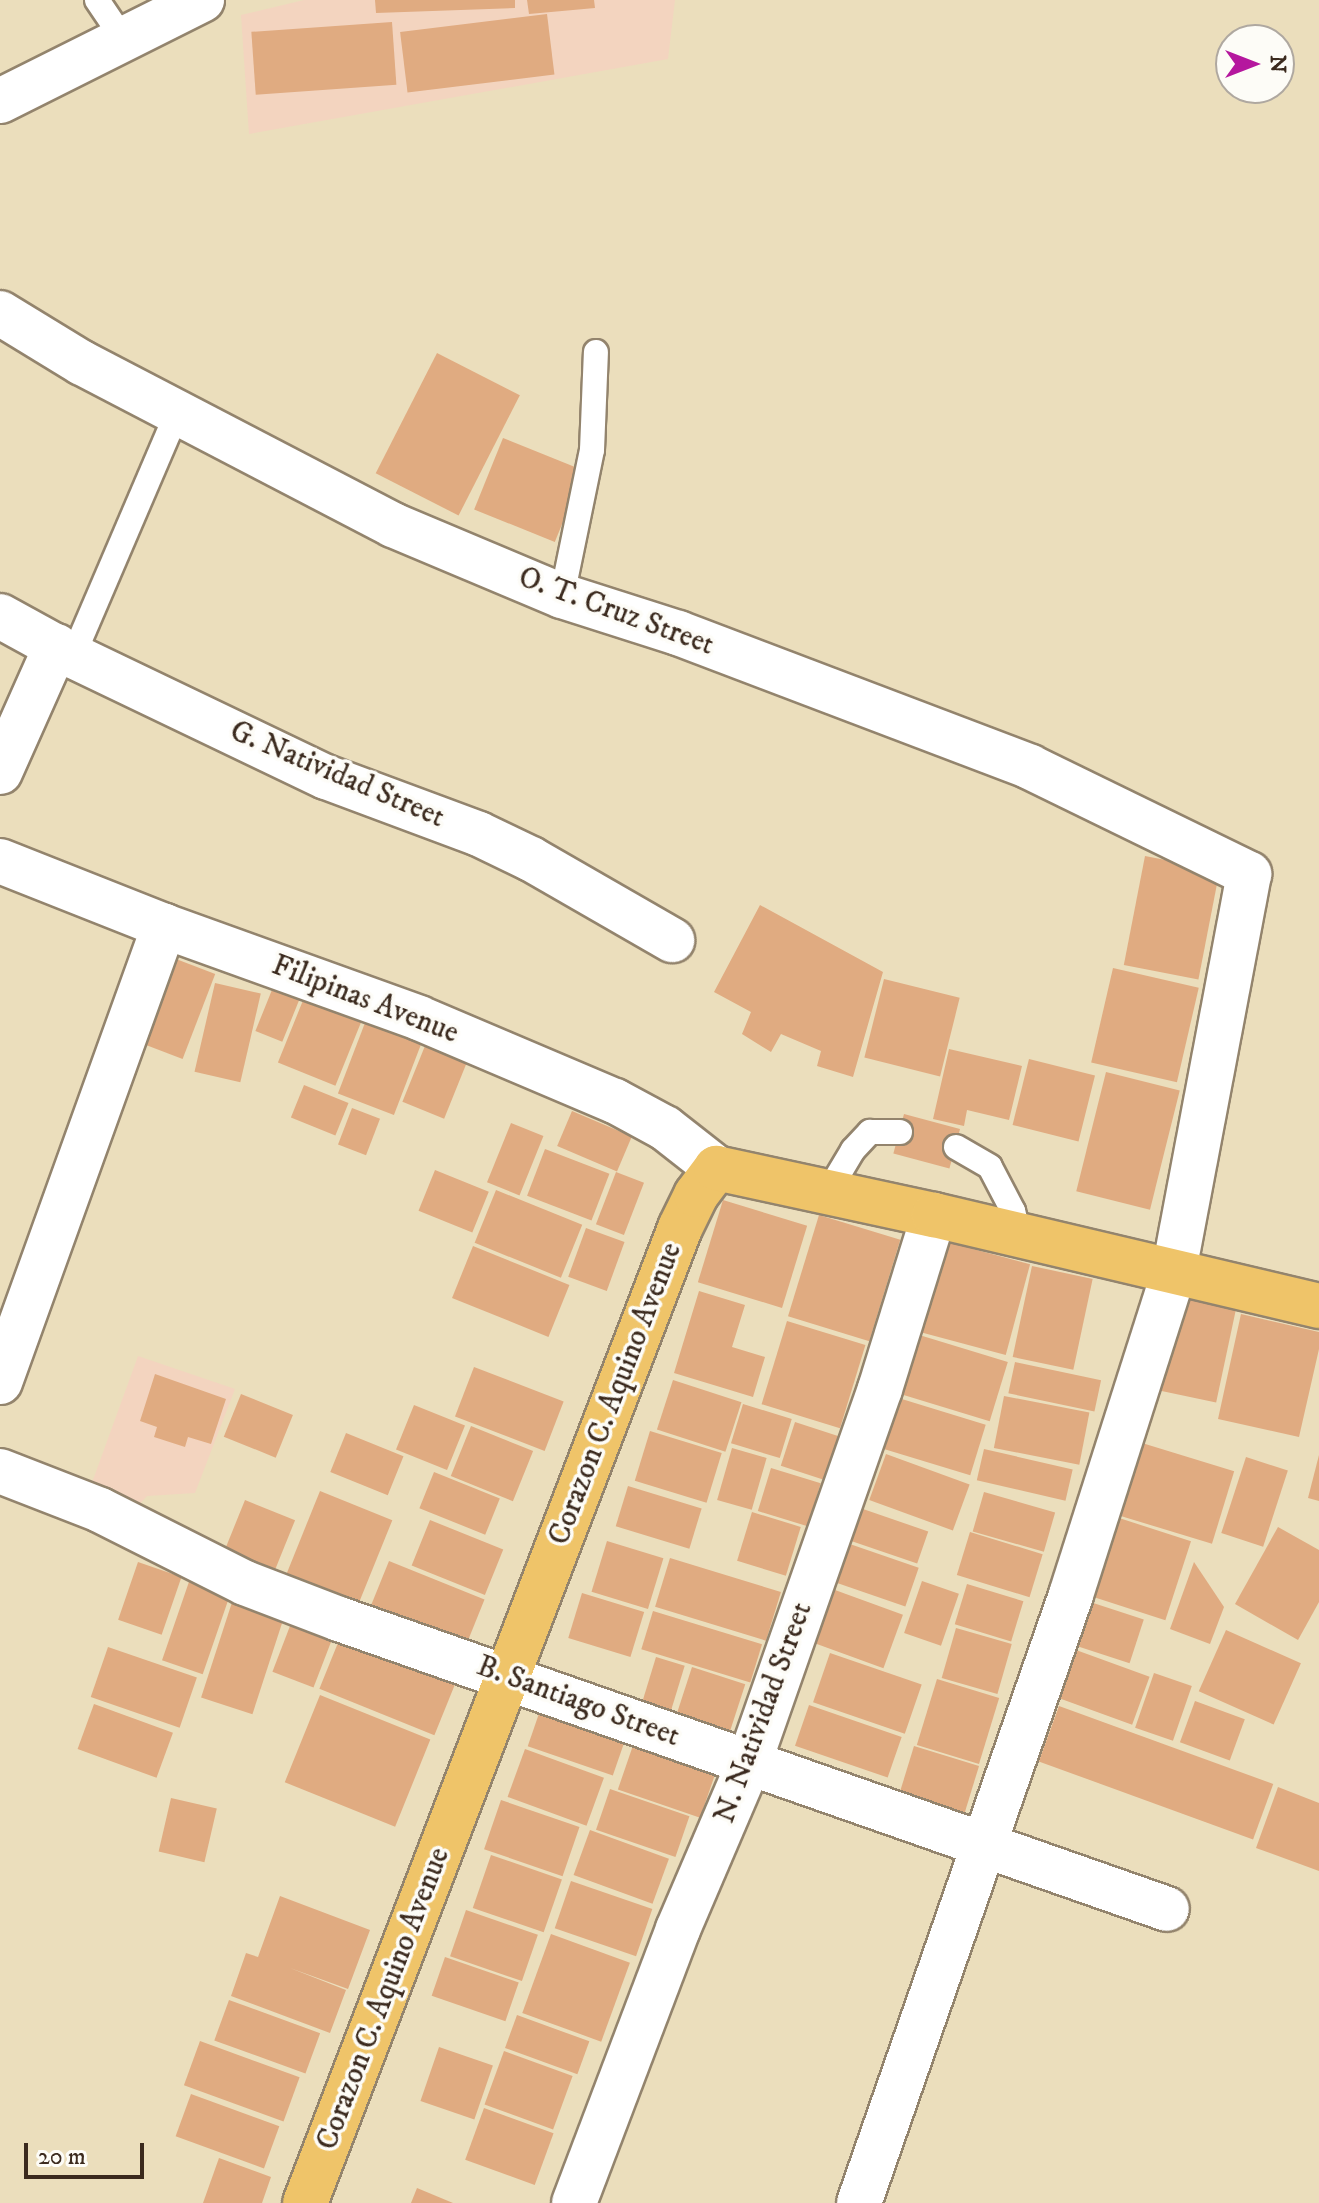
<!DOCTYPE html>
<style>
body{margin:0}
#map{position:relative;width:1319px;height:2203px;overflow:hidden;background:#ebdebc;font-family:"IM FELL DW Pica",serif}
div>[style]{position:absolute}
.built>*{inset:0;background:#f3d4bf}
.building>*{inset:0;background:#e0ab81;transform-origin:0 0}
.roads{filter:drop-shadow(2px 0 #93846d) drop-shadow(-2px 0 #93846d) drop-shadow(0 2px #93846d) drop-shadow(0 -2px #93846d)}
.service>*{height:24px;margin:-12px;padding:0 12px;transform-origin:12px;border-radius:12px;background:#fff}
.minor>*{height:44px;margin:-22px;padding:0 22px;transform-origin:22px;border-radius:22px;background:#fff}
.tertiary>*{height:44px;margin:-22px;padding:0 22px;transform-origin:22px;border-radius:22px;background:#fff}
.primary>*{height:44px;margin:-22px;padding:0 22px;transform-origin:22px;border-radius:22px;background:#efc469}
span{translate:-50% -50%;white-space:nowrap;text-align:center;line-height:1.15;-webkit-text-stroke:7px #fdfcf7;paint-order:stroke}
.street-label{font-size:30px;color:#3b2a1e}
.north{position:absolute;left:1215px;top:24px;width:80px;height:80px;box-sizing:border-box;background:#fdfcf7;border:2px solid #afa8a0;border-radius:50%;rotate:90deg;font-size:22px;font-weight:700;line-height:32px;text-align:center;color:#3b2a1e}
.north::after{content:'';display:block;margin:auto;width:28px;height:36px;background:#b5179e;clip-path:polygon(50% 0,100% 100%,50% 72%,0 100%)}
.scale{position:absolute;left:24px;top:2143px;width:120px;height:36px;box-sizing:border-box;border:4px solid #3b2a1e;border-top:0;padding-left:10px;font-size:24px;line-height:28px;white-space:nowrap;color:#3b2a1e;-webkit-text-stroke:6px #fdfcf7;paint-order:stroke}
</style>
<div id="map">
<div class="built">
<i style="clip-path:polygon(304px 0,675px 0,668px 59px,249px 134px,241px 15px)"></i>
<i style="clip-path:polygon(138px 1356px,235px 1389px,195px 1493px,147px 1496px,138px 1506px,90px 1488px)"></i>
</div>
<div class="building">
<i style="clip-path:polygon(375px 0,515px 0,515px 8px,376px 13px)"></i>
<i style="clip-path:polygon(527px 0,594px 0,595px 8px,529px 14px)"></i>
<i style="left:547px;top:14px;width:61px;height:148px;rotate:83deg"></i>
<i style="left:392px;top:22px;width:63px;height:141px;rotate:86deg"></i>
<i style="left:437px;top:353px;width:93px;height:135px;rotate:27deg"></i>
<i style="left:503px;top:438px;width:87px;height:77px;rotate:22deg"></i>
<i style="left:1145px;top:856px;width:76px;height:111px;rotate:11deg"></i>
<i style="clip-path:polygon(760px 905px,883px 972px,853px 1077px,817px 1066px,821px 1051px,781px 1034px,771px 1052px,742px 1034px,751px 1012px,714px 992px)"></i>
<i style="left:176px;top:959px;width:42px;height:91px;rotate:21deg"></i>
<i style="left:1113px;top:968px;width:88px;height:97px;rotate:13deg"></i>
<i style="left:884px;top:979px;width:78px;height:81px;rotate:14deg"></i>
<i style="left:276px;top:980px;width:29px;height:55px;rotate:22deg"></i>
<i style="left:215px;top:983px;width:47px;height:91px;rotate:13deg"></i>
<i style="left:306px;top:993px;width:62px;height:75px;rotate:22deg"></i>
<i style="left:368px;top:1015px;width:60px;height:84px;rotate:21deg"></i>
<i style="left:429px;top:1036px;width:45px;height:71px;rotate:22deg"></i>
<i style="clip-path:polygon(949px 1049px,1022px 1066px,1009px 1120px,967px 1110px,964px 1126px,933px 1119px)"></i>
<i style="left:1029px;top:1059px;width:68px;height:68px;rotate:14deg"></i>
<i style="left:1106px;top:1072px;width:76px;height:123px;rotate:14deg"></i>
<i style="left:304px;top:1085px;width:48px;height:35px;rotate:22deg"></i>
<i style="left:352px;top:1108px;width:30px;height:39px;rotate:21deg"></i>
<i style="left:572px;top:1111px;width:65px;height:38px;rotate:23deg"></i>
<i style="left:904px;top:1114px;width:58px;height:41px;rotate:15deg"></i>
<i style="left:511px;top:1123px;width:35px;height:64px;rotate:22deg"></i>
<i style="left:545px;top:1149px;width:69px;height:50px;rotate:21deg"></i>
<i style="left:435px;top:1170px;width:58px;height:44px;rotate:22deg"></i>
<i style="left:616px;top:1172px;width:30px;height:56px;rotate:21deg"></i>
<i style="left:496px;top:1190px;width:93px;height:57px;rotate:22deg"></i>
<i style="left:723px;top:1200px;width:88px;height:86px;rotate:17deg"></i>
<i style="left:819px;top:1215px;width:85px;height:106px;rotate:17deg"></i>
<i style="left:586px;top:1228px;width:41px;height:52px;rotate:20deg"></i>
<i style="left:947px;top:1242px;width:86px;height:94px;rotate:15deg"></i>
<i style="left:473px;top:1246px;width:104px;height:56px;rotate:22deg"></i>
<i style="left:1032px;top:1266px;width:62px;height:93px;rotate:12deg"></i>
<i style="left:1182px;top:1289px;width:57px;height:104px;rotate:12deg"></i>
<i style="clip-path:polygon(699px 1291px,745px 1305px,732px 1347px,765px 1357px,753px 1397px,674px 1373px)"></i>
<i style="clip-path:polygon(1241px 1314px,1319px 1332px,1319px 1349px,1299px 1437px,1218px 1419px)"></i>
<i style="left:787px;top:1321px;width:82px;height:87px;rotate:17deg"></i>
<i style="left:916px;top:1334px;width:96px;height:62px;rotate:17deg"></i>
<i style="left:1015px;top:1362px;width:88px;height:32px;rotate:12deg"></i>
<i style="left:474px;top:1367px;width:96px;height:53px;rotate:21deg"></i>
<i style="clip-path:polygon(155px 1374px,226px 1399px,211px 1444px,188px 1437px,185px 1447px,154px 1437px,157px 1427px,140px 1421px)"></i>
<i style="left:673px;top:1380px;width:72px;height:52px;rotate:18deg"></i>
<i style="left:241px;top:1394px;width:56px;height:46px;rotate:22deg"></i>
<i style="left:892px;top:1396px;width:98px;height:53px;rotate:17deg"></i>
<i style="left:1004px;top:1396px;width:87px;height:53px;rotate:11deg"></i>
<i style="left:743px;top:1404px;width:51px;height:41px;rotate:17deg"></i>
<i style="left:414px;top:1405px;width:55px;height:48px;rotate:22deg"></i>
<i style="left:795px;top:1422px;width:46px;height:46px;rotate:18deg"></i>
<i style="left:471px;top:1426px;width:67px;height:54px;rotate:22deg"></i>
<i style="left:650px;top:1431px;width:75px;height:52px;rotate:17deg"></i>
<i style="left:346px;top:1433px;width:62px;height:42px;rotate:22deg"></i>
<i style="left:1129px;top:1439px;width:110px;height:76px;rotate:17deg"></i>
<i style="left:732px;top:1448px;width:36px;height:54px;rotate:16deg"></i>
<i style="left:984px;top:1449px;width:91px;height:32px;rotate:13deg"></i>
<i style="left:886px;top:1454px;width:89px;height:49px;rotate:20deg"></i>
<i style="clip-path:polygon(1319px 1455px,1319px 1501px,1308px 1498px)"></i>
<i style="left:1246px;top:1457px;width:44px;height:80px;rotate:18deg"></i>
<i style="left:771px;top:1468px;width:52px;height:45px;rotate:17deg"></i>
<i style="left:434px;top:1472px;width:71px;height:39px;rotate:22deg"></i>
<i style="left:628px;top:1486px;width:77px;height:42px;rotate:17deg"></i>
<i style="left:320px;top:1491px;width:78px;height:94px;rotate:22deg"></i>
<i style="left:984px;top:1492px;width:74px;height:41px;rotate:16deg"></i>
<i style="left:245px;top:1500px;width:54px;height:55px;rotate:22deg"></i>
<i style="left:863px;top:1509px;width:69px;height:34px;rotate:19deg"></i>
<i style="left:752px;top:1512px;width:51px;height:51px;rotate:17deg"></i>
<i style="left:1113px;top:1516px;width:82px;height:83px;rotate:18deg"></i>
<i style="left:430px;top:1520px;width:79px;height:49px;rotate:22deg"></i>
<i style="clip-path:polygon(1278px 1527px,1319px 1550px,1319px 1602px,1298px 1640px,1235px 1604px)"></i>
<i style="left:970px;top:1532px;width:76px;height:45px;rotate:17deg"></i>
<i style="left:607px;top:1541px;width:59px;height:53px;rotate:17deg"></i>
<i style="left:844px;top:1542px;width:79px;height:41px;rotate:19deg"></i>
<i style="left:670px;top:1558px;width:116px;height:51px;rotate:17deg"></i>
<i style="left:389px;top:1561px;width:103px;height:57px;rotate:22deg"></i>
<i style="left:138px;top:1562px;width:46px;height:61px;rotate:19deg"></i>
<i style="clip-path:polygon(1194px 1562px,1224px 1607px,1210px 1644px,1170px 1629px)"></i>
<i style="left:191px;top:1576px;width:43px;height:89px;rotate:19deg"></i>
<i style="left:922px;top:1581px;width:39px;height:55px;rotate:19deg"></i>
<i style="left:967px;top:1584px;width:59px;height:42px;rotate:17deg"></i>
<i style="left:824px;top:1586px;width:84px;height:57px;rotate:20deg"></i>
<i style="left:236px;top:1590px;width:54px;height:113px;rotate:18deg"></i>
<i style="left:582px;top:1593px;width:65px;height:47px;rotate:17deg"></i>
<i style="left:1081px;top:1599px;width:66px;height:46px;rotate:18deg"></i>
<i style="left:653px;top:1611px;width:114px;height:40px;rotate:17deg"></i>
<i style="left:295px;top:1613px;width:44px;height:63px;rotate:21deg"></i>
<i style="left:346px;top:1623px;width:124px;height:71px;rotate:22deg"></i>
<i style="left:956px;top:1628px;width:58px;height:52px;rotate:16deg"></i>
<i style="left:1226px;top:1630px;width:82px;height:67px;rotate:24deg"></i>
<i style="left:1065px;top:1646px;width:90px;height:51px;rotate:20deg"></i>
<i style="left:108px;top:1647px;width:94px;height:53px;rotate:19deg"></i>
<i style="left:830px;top:1653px;width:97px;height:52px;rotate:19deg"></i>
<i style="left:656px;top:1657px;width:30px;height:48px;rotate:17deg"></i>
<i style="left:692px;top:1667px;width:56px;height:50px;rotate:18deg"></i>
<i style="left:1154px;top:1673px;width:40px;height:58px;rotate:19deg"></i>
<i style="left:937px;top:1679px;width:65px;height:69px;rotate:17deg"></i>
<i style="left:320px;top:1695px;width:119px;height:94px;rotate:22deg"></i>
<i style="left:544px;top:1699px;width:90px;height:50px;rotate:19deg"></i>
<i style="left:1195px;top:1701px;width:53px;height:44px;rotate:20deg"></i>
<i style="left:94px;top:1704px;width:84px;height:48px;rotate:20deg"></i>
<i style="left:809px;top:1705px;width:98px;height:43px;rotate:19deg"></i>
<i style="left:1059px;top:1706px;width:228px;height:59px;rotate:20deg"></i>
<i style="left:639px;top:1728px;width:87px;height:65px;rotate:19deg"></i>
<i style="left:914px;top:1746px;width:68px;height:50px;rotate:17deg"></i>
<i style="left:525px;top:1749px;width:84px;height:51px;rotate:20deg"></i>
<i style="clip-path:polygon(1278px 1787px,1319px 1803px,1319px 1871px,1256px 1848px)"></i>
<i style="left:610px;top:1789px;width:84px;height:43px;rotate:19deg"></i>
<i style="left:171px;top:1798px;width:47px;height:55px;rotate:13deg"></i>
<i style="left:501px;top:1800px;width:83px;height:52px;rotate:19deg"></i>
<i style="left:590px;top:1830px;width:84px;height:48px;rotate:20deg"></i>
<i style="left:491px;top:1855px;width:75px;height:56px;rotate:19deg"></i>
<i style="left:571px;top:1881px;width:86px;height:50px;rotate:19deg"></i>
<i style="clip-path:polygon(280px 1896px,370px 1930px,348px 1989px,290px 1968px,346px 1990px,330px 2033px,231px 1996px,246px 1953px,258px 1957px)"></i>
<i style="left:466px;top:1910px;width:76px;height:49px;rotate:19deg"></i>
<i style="left:551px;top:1934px;width:84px;height:84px;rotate:20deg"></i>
<i style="left:445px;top:1957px;width:78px;height:41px;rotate:19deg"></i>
<i style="left:229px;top:2000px;width:97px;height:43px;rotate:20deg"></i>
<i style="left:517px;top:2015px;width:77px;height:35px;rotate:20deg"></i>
<i style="left:200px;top:2041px;width:106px;height:47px;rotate:20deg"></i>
<i style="left:439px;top:2047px;width:57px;height:57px;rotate:19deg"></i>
<i style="left:504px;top:2051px;width:73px;height:57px;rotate:20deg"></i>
<i style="left:191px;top:2094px;width:94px;height:45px;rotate:20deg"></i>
<i style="left:484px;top:2108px;width:74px;height:55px;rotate:20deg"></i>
<i style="clip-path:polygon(219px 2158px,271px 2177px,262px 2203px,203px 2203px)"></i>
<i style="clip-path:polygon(417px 2188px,453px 2203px,411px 2203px)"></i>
</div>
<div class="roads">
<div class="service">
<i style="left:97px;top:0;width:45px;rotate:56deg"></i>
<i style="left:562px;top:596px;width:149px;rotate:-78.4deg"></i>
<i style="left:592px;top:450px;width:98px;rotate:-87.7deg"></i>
<i style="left:73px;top:656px;width:264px;rotate:-66.8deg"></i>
<i style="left:956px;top:1147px;width:39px;rotate:30deg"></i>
<i style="left:990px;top:1167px;width:50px;rotate:62.4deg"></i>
<i style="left:1013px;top:1211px;width:25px;rotate:76deg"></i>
<i style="left:828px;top:1192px;width:49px;rotate:-59.2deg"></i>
<i style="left:853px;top:1150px;width:25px;rotate:-47deg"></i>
<i style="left:870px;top:1132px;width:30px"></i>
</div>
<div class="minor">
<i style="left:0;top:101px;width:226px;rotate:-26.6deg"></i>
<i style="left:0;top:313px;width:96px;rotate:31.4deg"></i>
<i style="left:82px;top:363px;width:351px;rotate:27.5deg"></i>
<i style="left:393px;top:525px;width:183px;rotate:22.8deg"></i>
<i style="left:562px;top:596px;width:122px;rotate:17.7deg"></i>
<i style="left:678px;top:633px;width:377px;rotate:20.8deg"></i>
<i style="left:1030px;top:767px;width:244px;rotate:26deg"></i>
<i style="left:1249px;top:874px;width:405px;rotate:100.7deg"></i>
<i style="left:1174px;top:1272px;width:339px;rotate:107.7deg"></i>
<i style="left:1071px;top:1595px;width:644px;rotate:109.22deg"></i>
<i style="left:0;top:616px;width:83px;rotate:28.7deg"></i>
<i style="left:73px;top:656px;width:280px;rotate:25.6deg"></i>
<i style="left:326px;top:777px;width:163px;rotate:20.4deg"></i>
<i style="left:479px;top:834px;width:58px;rotate:25.7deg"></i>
<i style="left:531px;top:859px;width:163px;rotate:29.9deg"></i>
<i style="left:0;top:772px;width:138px;rotate:-66deg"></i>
<i style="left:0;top:1382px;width:485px;rotate:-70.2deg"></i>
<i style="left:0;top:1471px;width:107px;rotate:21.3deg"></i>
<i style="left:100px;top:1510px;width:162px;rotate:26.7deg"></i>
<i style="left:245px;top:1583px;width:101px;rotate:21deg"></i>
<i style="left:339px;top:1619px;width:877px;rotate:19.3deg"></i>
<i style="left:574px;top:2203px;width:293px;rotate:-69.2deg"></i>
<i style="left:678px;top:1929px;width:181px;rotate:-66.8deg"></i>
<i style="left:749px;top:1763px;width:396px;rotate:-70.7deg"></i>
<i style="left:880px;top:1389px;width:182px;rotate:-72.8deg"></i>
</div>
<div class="tertiary">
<i style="left:0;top:861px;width:176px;rotate:21.6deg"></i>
<i style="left:164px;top:926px;width:271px;rotate:19.8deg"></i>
<i style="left:419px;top:1018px;width:213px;rotate:23deg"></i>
<i style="left:615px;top:1101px;width:57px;rotate:28.4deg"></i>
<i style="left:665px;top:1128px;width:65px;rotate:38.1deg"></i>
</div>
<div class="primary">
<i style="left:305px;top:2203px;width:1045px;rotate:-68.96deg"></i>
<i style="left:680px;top:1228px;width:37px;rotate:-64deg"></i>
<i style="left:696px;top:1195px;width:34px;rotate:-53deg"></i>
<i style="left:716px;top:1168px;width:223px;rotate:12.2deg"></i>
<i style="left:934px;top:1215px;width:396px;rotate:13.3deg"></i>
</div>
</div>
<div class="street-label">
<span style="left:616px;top:612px;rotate:20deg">O. T. Cruz Street</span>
<span style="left:337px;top:775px;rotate:23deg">G. Natividad Street</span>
<span style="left:365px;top:1000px;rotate:21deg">Filipinas Avenue</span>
<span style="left:616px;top:1394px;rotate:-69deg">Corazon C. Aquino Avenue</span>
<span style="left:578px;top:1702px;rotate:20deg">B. Santiago Street</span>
<span style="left:764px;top:1713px;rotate:-70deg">N. Natividad Street</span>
<span style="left:384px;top:1999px;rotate:-69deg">Corazon C. Aquino Avenue</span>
</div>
<div class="north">N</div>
<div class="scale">20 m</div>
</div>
